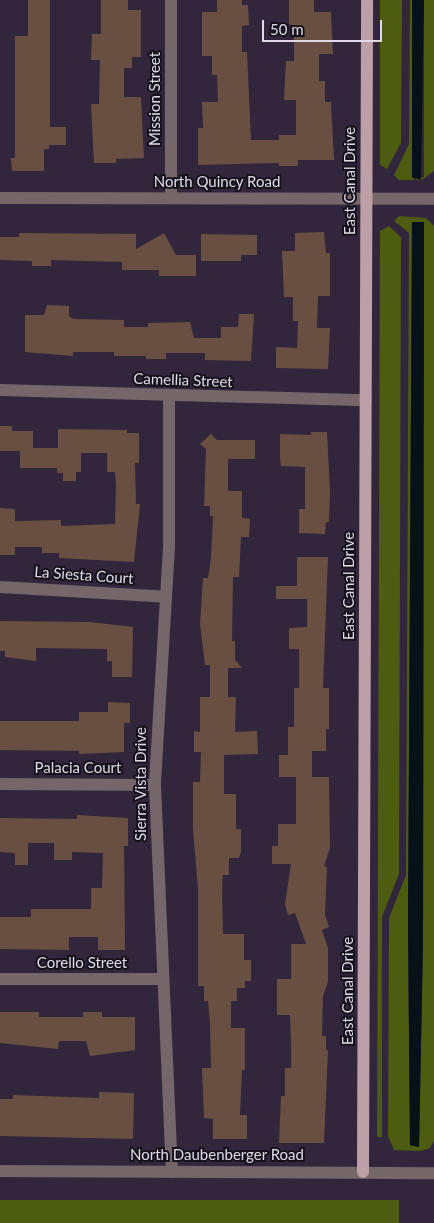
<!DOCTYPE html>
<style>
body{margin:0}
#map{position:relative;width:434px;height:1223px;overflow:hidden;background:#31263c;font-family:Lato,sans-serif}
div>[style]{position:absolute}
.green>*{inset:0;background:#4d5c10;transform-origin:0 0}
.water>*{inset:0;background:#061118}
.building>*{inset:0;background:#694f42}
.minor>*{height:12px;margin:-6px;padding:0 6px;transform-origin:6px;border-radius:6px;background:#746669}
.major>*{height:12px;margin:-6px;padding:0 6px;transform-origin:6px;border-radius:6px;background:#bda0a7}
span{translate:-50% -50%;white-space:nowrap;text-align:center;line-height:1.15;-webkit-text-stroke:4px #16121b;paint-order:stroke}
.street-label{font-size:15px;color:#e0d9e7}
.scale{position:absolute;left:262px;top:20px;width:120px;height:22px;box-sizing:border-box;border:2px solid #e0d9e7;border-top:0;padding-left:6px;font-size:15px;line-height:18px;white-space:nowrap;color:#e0d9e7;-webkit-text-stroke:4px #16121b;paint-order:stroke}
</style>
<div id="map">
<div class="green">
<i style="clip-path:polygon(380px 0,402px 0,401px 143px,387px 169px,380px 165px)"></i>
<i style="clip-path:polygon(410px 0,412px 0,412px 177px,415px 180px,424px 177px,424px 0,434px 0,434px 171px,422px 180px,399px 180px,394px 175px,409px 144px)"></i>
<i style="clip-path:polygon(evenodd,399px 216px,426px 218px,434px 226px,434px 1141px,430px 1148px,421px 1151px,394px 1150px,388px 1136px,389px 918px,406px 875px,409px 233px,394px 221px,399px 216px,412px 222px,424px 222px,423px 942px,419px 1147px,410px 1145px,408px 924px,412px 222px)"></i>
<i style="clip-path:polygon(389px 226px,401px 237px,399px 874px,382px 917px,382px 1137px,377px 1137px,380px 231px)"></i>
<i style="left:0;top:1200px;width:399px;height:23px"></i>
</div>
<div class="water">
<i style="clip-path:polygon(412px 0,424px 0,421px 180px,412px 177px)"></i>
<i style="clip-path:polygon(412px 222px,424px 222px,423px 942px,419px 1147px,410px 1145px,408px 924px)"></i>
</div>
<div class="building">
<i style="clip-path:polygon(28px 0,50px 0,50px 127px,66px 127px,66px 145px,49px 145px,49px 149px,44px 149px,44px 171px,12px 171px,11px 158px,15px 158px,15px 36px,28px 36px)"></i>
<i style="clip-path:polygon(101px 0,128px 0,128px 10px,141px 10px,141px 57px,132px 57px,132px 68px,124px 68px,124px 97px,141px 97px,144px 158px,116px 159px,116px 163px,94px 163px,91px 104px,99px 104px,100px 60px,91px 60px,92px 34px,101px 34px)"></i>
<i style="clip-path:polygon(217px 0,242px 0,242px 5px,248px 5px,249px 25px,242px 26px,242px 52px,247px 52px,251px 140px,279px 140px,279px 135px,296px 135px,296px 100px,284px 100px,286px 61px,294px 61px,294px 27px,289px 24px,289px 0,314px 0,314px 12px,331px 12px,333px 54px,319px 54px,319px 81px,325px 81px,325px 102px,331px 102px,334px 160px,298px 160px,298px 166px,279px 166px,279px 163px,198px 165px,198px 128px,203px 128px,202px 102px,218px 102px,217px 75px,212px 75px,212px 56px,202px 56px,202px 12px,217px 12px)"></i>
<i style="clip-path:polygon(324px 232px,326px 253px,330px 253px,330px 296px,318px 296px,317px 328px,330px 328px,328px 369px,276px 368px,276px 347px,297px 348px,298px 321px,293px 321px,293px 297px,284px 297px,282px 251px,295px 251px,295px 233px)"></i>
<i style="clip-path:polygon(19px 233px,136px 234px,136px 249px,164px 233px,176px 255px,196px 255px,196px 276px,159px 276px,159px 270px,122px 270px,122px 262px,51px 260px,51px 266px,32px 266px,32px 261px,0 260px,0 237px,19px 237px)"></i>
<i style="clip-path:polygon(201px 234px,257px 235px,257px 255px,241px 255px,241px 261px,201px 261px)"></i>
<i style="clip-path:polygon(47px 305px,69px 306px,69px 316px,73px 319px,124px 320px,124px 327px,148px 327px,148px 323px,190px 322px,194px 338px,221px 338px,221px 327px,238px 327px,239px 314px,254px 314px,251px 361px,205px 360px,205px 353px,166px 353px,166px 359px,146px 359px,146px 356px,114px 356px,114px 352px,73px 352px,73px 356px,25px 352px,25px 315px,44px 315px)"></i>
<i style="clip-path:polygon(0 426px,12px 426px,12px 431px,33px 431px,33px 448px,58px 448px,58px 429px,127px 430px,127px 433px,139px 433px,139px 463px,135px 463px,136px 504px,140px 504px,134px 562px,59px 558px,59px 553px,42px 553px,42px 547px,15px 547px,15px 555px,0 555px,0 508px,15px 509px,15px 521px,61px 520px,61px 526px,115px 524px,116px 484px,115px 472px,107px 472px,107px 453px,81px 453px,81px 472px,76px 472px,76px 481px,63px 481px,63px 473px,57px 473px,57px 468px,20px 468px,20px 451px,0 451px)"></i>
<i style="clip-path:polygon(311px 432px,327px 432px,330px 491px,329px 522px,326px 522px,325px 534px,299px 533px,299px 509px,305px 509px,305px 467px,281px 466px,280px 458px,280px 434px,311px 435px)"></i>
<i style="clip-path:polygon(211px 434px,217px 440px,255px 440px,255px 459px,228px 459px,228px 491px,242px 491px,242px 518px,250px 519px,249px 537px,241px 537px,239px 577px,233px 577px,232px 641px,235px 641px,235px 660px,242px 668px,228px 668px,228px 697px,236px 697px,235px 732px,257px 731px,258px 754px,224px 755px,224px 794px,236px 794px,236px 829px,241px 829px,241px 852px,239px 858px,229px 858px,229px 875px,223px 875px,222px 889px,223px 934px,244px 934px,244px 960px,251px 960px,251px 981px,245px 981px,245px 988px,237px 988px,237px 1001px,231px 1001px,231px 1028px,245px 1028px,245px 1070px,242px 1070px,240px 1115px,247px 1115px,247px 1139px,213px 1139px,213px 1119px,204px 1118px,202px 1068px,211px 1068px,210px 1024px,208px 1001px,204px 1001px,204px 986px,198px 986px,198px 889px,193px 829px,193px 782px,200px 782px,201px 752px,194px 752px,194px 731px,200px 732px,200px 697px,210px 697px,210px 665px,205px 665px,200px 624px,203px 578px,208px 578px,211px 558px,213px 516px,210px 516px,210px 506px,204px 506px,206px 449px,200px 444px)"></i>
<i style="clip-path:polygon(297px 557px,328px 557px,323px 688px,329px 688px,329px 729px,326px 729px,326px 751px,312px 751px,312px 777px,329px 777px,330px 848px,324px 866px,327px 867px,325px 915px,329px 927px,322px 930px,328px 948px,328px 982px,323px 996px,322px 1036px,326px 1036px,326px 1050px,328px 1050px,324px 1143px,279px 1143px,281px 1096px,285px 1096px,285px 1068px,291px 1068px,291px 1042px,290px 1015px,277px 1015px,277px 979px,291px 979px,291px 944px,306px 944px,295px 913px,288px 915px,285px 904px,291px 864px,272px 864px,272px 846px,278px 846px,278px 824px,296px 824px,296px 777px,279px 777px,279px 755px,288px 755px,288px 727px,294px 727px,294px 688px,299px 688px,299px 649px,289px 649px,289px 628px,307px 627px,307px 599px,276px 599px,276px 586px,297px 586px)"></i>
<i style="clip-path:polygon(0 621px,90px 622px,133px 627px,132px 677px,112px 677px,112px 661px,107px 661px,107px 649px,36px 648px,36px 661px,5px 657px,5px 651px,0 651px)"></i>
<i style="clip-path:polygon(108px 702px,130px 703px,130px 723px,124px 723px,124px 752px,79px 754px,79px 751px,0 750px,0 721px,79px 721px,79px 712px,108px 712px)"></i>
<i style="clip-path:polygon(77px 815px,128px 818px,128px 846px,124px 846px,125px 950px,98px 950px,98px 937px,69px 937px,69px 950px,0 949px,0 917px,31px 917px,31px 909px,91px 909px,91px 888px,102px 888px,103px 853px,72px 852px,72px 860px,54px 860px,54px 843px,28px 843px,28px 865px,15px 865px,15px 853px,0 852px,0 818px,77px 819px)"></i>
<i style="clip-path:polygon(0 1012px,39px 1012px,39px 1017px,83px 1017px,83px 1012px,102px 1012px,102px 1017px,135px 1017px,135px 1050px,90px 1056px,86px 1041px,59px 1041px,58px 1049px,0 1043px)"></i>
<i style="clip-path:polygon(99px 1092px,134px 1093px,133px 1139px,0 1136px,0 1099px,13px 1099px,13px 1095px,99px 1098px)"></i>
</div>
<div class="minor">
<i style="left:171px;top:0;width:198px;rotate:90deg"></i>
<i style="left:0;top:198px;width:434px;rotate:0.1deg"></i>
<i style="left:0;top:390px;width:366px;rotate:1.6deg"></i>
<i style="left:169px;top:397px;width:150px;rotate:90deg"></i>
<i style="left:169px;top:547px;width:238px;rotate:93.4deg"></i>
<i style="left:155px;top:785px;width:387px;rotate:87.5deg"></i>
<i style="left:0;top:587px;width:166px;rotate:3.4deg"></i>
<i style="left:0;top:784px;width:155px;rotate:0.4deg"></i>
<i style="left:0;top:979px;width:163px"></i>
<i style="left:0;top:1171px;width:434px;rotate:0.3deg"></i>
</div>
<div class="major">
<i style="left:363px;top:1172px;width:1172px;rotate:-89.8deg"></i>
</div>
<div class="street-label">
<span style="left:155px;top:99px;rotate:-90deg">Mission Street</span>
<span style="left:350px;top:181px;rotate:-90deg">East Canal Drive</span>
<span style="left:217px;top:182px">North Quincy Road</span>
<span style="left:183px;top:380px;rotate:2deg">Camellia Street</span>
<span style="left:84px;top:575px;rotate:4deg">La Siesta Court</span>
<span style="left:349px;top:586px;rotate:-90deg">East Canal Drive</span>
<span style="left:78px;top:768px">Palacia Court</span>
<span style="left:141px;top:784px;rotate:-90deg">Sierra Vista Drive</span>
<span style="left:82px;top:963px">Corello Street</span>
<span style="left:348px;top:991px;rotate:-90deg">East Canal Drive</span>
<span style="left:217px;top:1155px">North Daubenberger Road</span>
</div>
<div class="scale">50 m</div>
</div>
